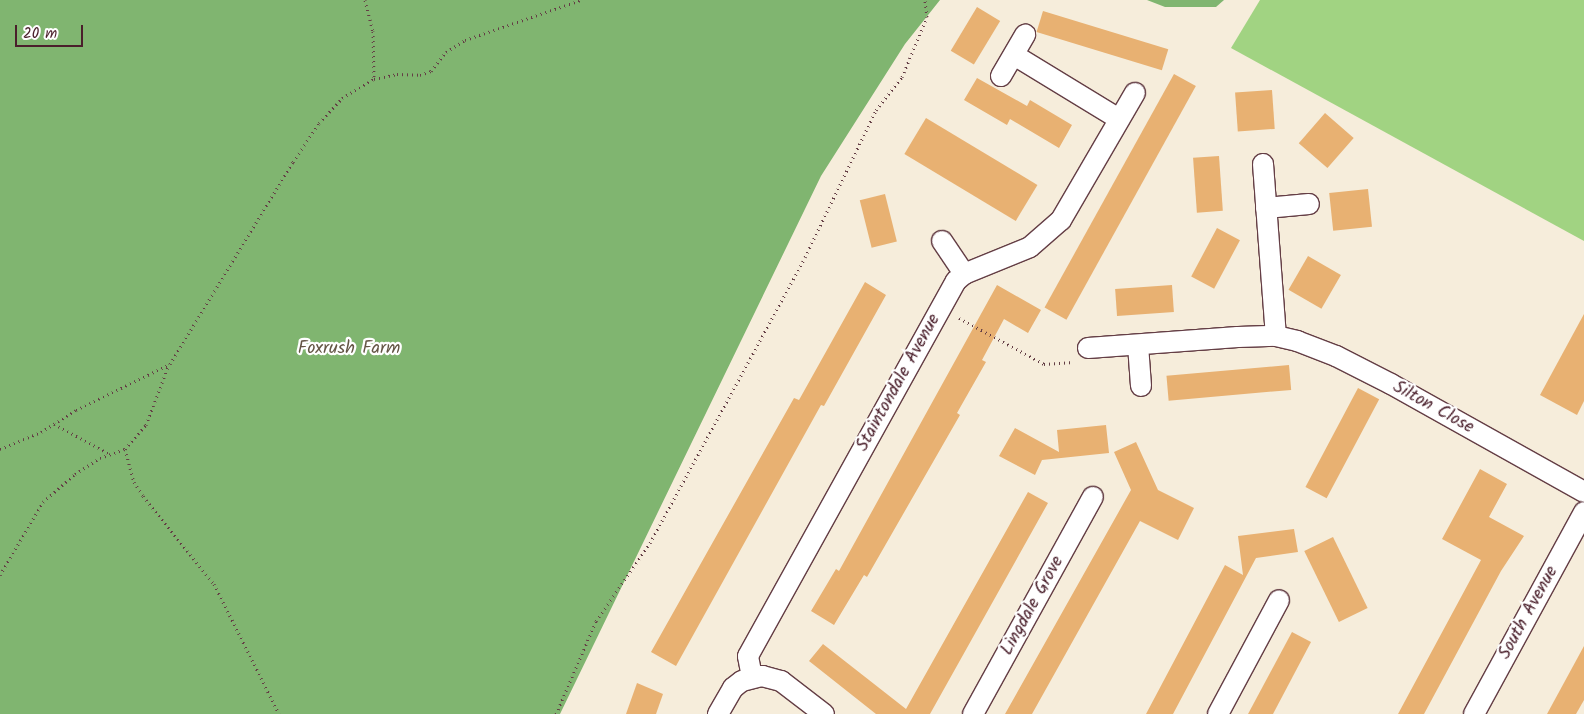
<!DOCTYPE html>
<style>
body{margin:0}
#map{position:relative;width:1584px;height:714px;overflow:hidden;background:#f6eddb;font-family:Kalam,sans-serif}
div>[style]{position:absolute}
.green>*{inset:0;background:#a1d382}
.forest>*{inset:0;background:#80b570}
.building>*{inset:0;background:#e8b172;transform-origin:0 0}
.path>*{height:3px;margin-top:-1.5px;transform-origin:0;background:repeating-linear-gradient(90deg,#643e45 0 1px,transparent 0 5px)}
.roads{filter:drop-shadow(1px 0 #643e45) drop-shadow(-1px 0 #643e45) drop-shadow(0 1px #643e45) drop-shadow(0 -1px #643e45)}
.street>*{height:20px;margin:-10px;padding:0 10px;transform-origin:10px;border-radius:10px;background:#fff}
span{translate:-50% -50%;white-space:nowrap;text-align:center;line-height:1.15;-webkit-text-stroke:4.5px #fff;paint-order:stroke}
.park-label{font-size:18px;color:#645545}
.street-label{font-size:18px;color:#4a1f2b}
.scale{position:absolute;left:15px;top:25px;width:68px;height:22px;box-sizing:border-box;border:2px solid #4a1f2b;border-top:0;padding-left:6px;font-size:15px;line-height:18px;white-space:nowrap;color:#4a1f2b;-webkit-text-stroke:4px #fff;paint-order:stroke}
</style>
<div id="map">
<div class="green">
<i style="clip-path:polygon(1260px 0,1584px 0,1584px 241px,1231px 48px)"></i>
</div>
<div class="forest">
<i style="clip-path:polygon(0 0,940px 0,905px 44px,821px 176px,560px 714px,0 714px)"></i>
<i style="clip-path:polygon(1147px 0,1224px 0,1216px 7px,1165px 7px)"></i>
</div>
<div class="building">
<i style="left:977px;top:7px;width:27px;height:51px;rotate:31deg"></i>
<i style="left:1043px;top:11px;width:131px;height:22px;rotate:17deg"></i>
<i style="left:1174px;top:74px;width:25px;height:267px;rotate:29deg"></i>
<i style="clip-path:polygon(977px 78px,1027px 106px,1030px 100px,1072px 125px,1059px 148px,1010px 119px,1007px 125px,964px 100px)"></i>
<i style="left:1272px;top:90px;width:39px;height:37px;rotate:86deg"></i>
<i style="left:1325px;top:113px;width:38px;height:40px;rotate:41deg"></i>
<i style="left:926px;top:118px;width:130px;height:42px;rotate:31deg"></i>
<i style="left:1219px;top:156px;width:55px;height:26px;rotate:86deg"></i>
<i style="left:1368px;top:189px;width:38px;height:39px;rotate:84deg"></i>
<i style="left:885px;top:194px;width:49px;height:26px;rotate:76deg"></i>
<i style="left:1217px;top:228px;width:26px;height:55px;rotate:28deg"></i>
<i style="left:1308px;top:256px;width:38px;height:39px;rotate:30deg"></i>
<i style="clip-path:polygon(865px 282px,886px 295px,824px 406px,821px 405px,676px 666px,651px 652px,794px 398px,799px 400px)"></i>
<i style="clip-path:polygon(997px 285px,1041px 310px,1028px 333px,1004px 319px,982px 360px,986px 362px,957px 413px,960px 415px,867px 577px,864px 575px,834px 625px,811px 611px,836px 569px,839px 571px)"></i>
<i style="left:1172px;top:285px;width:27px;height:57px;rotate:86deg"></i>
<i style="clip-path:polygon(1584px 314px,1584px 401px,1577px 415px,1540px 395px)"></i>
<i style="left:1289px;top:365px;width:25px;height:123px;rotate:85deg"></i>
<i style="left:1358px;top:388px;width:24px;height:112px;rotate:28deg"></i>
<i style="clip-path:polygon(1106px 425px,1109px 453px,1042px 460px,1035px 475px,999px 456px,1015px 428px,1059px 452px,1057px 430px)"></i>
<i style="clip-path:polygon(1136px 442px,1158px 490px,1194px 508px,1178px 540px,1140px 521px,1032px 714px,1005px 714px,1131px 490px,1114px 452px)"></i>
<i style="clip-path:polygon(1480px 469px,1507px 484px,1489px 517px,1524px 536px,1501px 571px,1424px 714px,1398px 714px,1481px 560px,1442px 539px)"></i>
<i style="clip-path:polygon(1028px 492px,1048px 503px,930px 714px,876px 714px,809px 661px,823px 644px,906px 709px)"></i>
<i style="clip-path:polygon(1294px 529px,1298px 552px,1256px 558px,1173px 714px,1146px 714px,1225px 565px,1243px 575px,1238px 536px)"></i>
<i style="left:1333px;top:537px;width:79px;height:32px;rotate:64deg"></i>
<i style="clip-path:polygon(1292px 632px,1311px 642px,1273px 714px,1248px 714px)"></i>
<i style="clip-path:polygon(1584px 646px,1584px 700px,1576px 714px,1547px 714px)"></i>
<i style="clip-path:polygon(637px 683px,663px 694px,656px 714px,626px 714px)"></i>
</div>
<div class="path">
<i style="left:365px;top:0;width:32px;rotate:76deg"></i>
<i style="left:373px;top:31px;width:48px;rotate:88.8deg"></i>
<i style="left:959px;top:318px;width:97px;rotate:28.4deg"></i>
<i style="left:1044px;top:364px;width:30px;rotate:-4deg"></i>
<i style="left:54px;top:424px;width:64px;rotate:28.2deg"></i>
<i style="left:0;top:449px;width:44px;rotate:-22.5deg"></i>
<i style="left:41px;top:432px;width:41px;rotate:-32.2deg"></i>
<i style="left:76px;top:410px;width:105px;rotate:-26.1deg"></i>
<i style="left:170px;top:364px;width:237px;rotate:-58.7deg"></i>
<i style="left:293px;top:162px;width:47px;rotate:-56.3deg"></i>
<i style="left:319px;top:123px;width:34px;rotate:-47deg"></i>
<i style="left:342px;top:98px;width:37px;rotate:-31deg"></i>
<i style="left:374px;top:79px;width:24px;rotate:-12deg"></i>
<i style="left:397px;top:74px;width:23px;rotate:2deg"></i>
<i style="left:420px;top:75px;width:12px;rotate:-20deg"></i>
<i style="left:431px;top:71px;width:24px;rotate:-52deg"></i>
<i style="left:446px;top:52px;width:22px;rotate:-32deg"></i>
<i style="left:465px;top:40px;width:123px;rotate:-19deg"></i>
<i style="left:125px;top:449px;width:34px;rotate:75deg"></i>
<i style="left:134px;top:482px;width:17px;rotate:57deg"></i>
<i style="left:143px;top:496px;width:113px;rotate:51.1deg"></i>
<i style="left:214px;top:584px;width:145px;rotate:63.4deg"></i>
<i style="left:0;top:575px;width:85px;rotate:-59.5deg"></i>
<i style="left:43px;top:502px;width:43px;rotate:-41.2deg"></i>
<i style="left:75px;top:474px;width:30px;rotate:-33deg"></i>
<i style="left:100px;top:458px;width:27px;rotate:-20deg"></i>
<i style="left:125px;top:449px;width:32px;rotate:-49deg"></i>
<i style="left:146px;top:425px;width:65px;rotate:-69.3deg"></i>
<i style="left:556px;top:714px;width:101px;rotate:-66.7deg"></i>
<i style="left:596px;top:621px;width:95px;rotate:-55.3deg"></i>
<i style="left:650px;top:543px;width:325px;rotate:-61.5deg"></i>
<i style="left:805px;top:257px;width:163px;rotate:-64.2deg"></i>
<i style="left:876px;top:110px;width:42px;rotate:-51.8deg"></i>
<i style="left:902px;top:77px;width:65px;rotate:-67.4deg"></i>
<i style="left:927px;top:17px;width:17px;rotate:-97deg"></i>
</div>
<div class="roads">
<div class="street">
<i style="left:1014px;top:55px;width:123px;rotate:31.4deg"></i>
<i style="left:1001px;top:76px;width:48px;rotate:-59.7deg"></i>
<i style="left:1263px;top:164px;width:172px;rotate:85.7deg"></i>
<i style="left:1266px;top:208px;width:43px;rotate:-5.3deg"></i>
<i style="left:942px;top:241px;width:40px;rotate:56deg"></i>
<i style="left:1138px;top:345px;width:41px;rotate:85.8deg"></i>
<i style="left:1088px;top:348px;width:150px;rotate:-4.2deg"></i>
<i style="left:1238px;top:337px;width:38px;rotate:-2deg"></i>
<i style="left:1276px;top:336px;width:22px;rotate:13deg"></i>
<i style="left:1297px;top:341px;width:42px;rotate:21deg"></i>
<i style="left:1336px;top:356px;width:62px;rotate:27deg"></i>
<i style="left:1391px;top:384px;width:221px;rotate:29.2deg"></i>
<i style="left:752px;top:677px;width:21px;rotate:-101deg"></i>
<i style="left:748px;top:656px;width:429px;rotate:-61deg"></i>
<i style="left:956px;top:281px;width:11px;rotate:-41deg"></i>
<i style="left:964px;top:274px;width:71px;rotate:-22.2deg"></i>
<i style="left:1030px;top:247px;width:41px;rotate:-41.1deg"></i>
<i style="left:1061px;top:220px;width:147px;rotate:-59.8deg"></i>
<i style="left:718px;top:714px;width:30px;rotate:-60deg"></i>
<i style="left:733px;top:688px;width:11px;rotate:-38deg"></i>
<i style="left:742px;top:681px;width:21px;rotate:-14deg"></i>
<i style="left:762px;top:676px;width:20px;rotate:15deg"></i>
<i style="left:781px;top:681px;width:54px;rotate:37.5deg"></i>
<i style="left:973px;top:714px;width:248px;rotate:-61.1deg"></i>
<i style="left:1218px;top:714px;width:129px;rotate:-61.8deg"></i>
<i style="left:1474px;top:714px;width:230px;rotate:-61.4deg"></i>
</div>
</div>
<div class="park-label">
<span style="left:349px;top:349px">Foxrush Farm</span>
</div>
<div class="street-label">
<span style="left:899px;top:383px;rotate:-61deg">Staintondale Avenue</span>
<span style="left:1433px;top:408px;rotate:29deg">Silton Close</span>
<span style="left:1033px;top:606px;rotate:-61deg">Lingdale Grove</span>
<span style="left:1529px;top:613px;rotate:-61deg">South Avenue</span>
</div>
<div class="scale">20 m</div>
</div>
